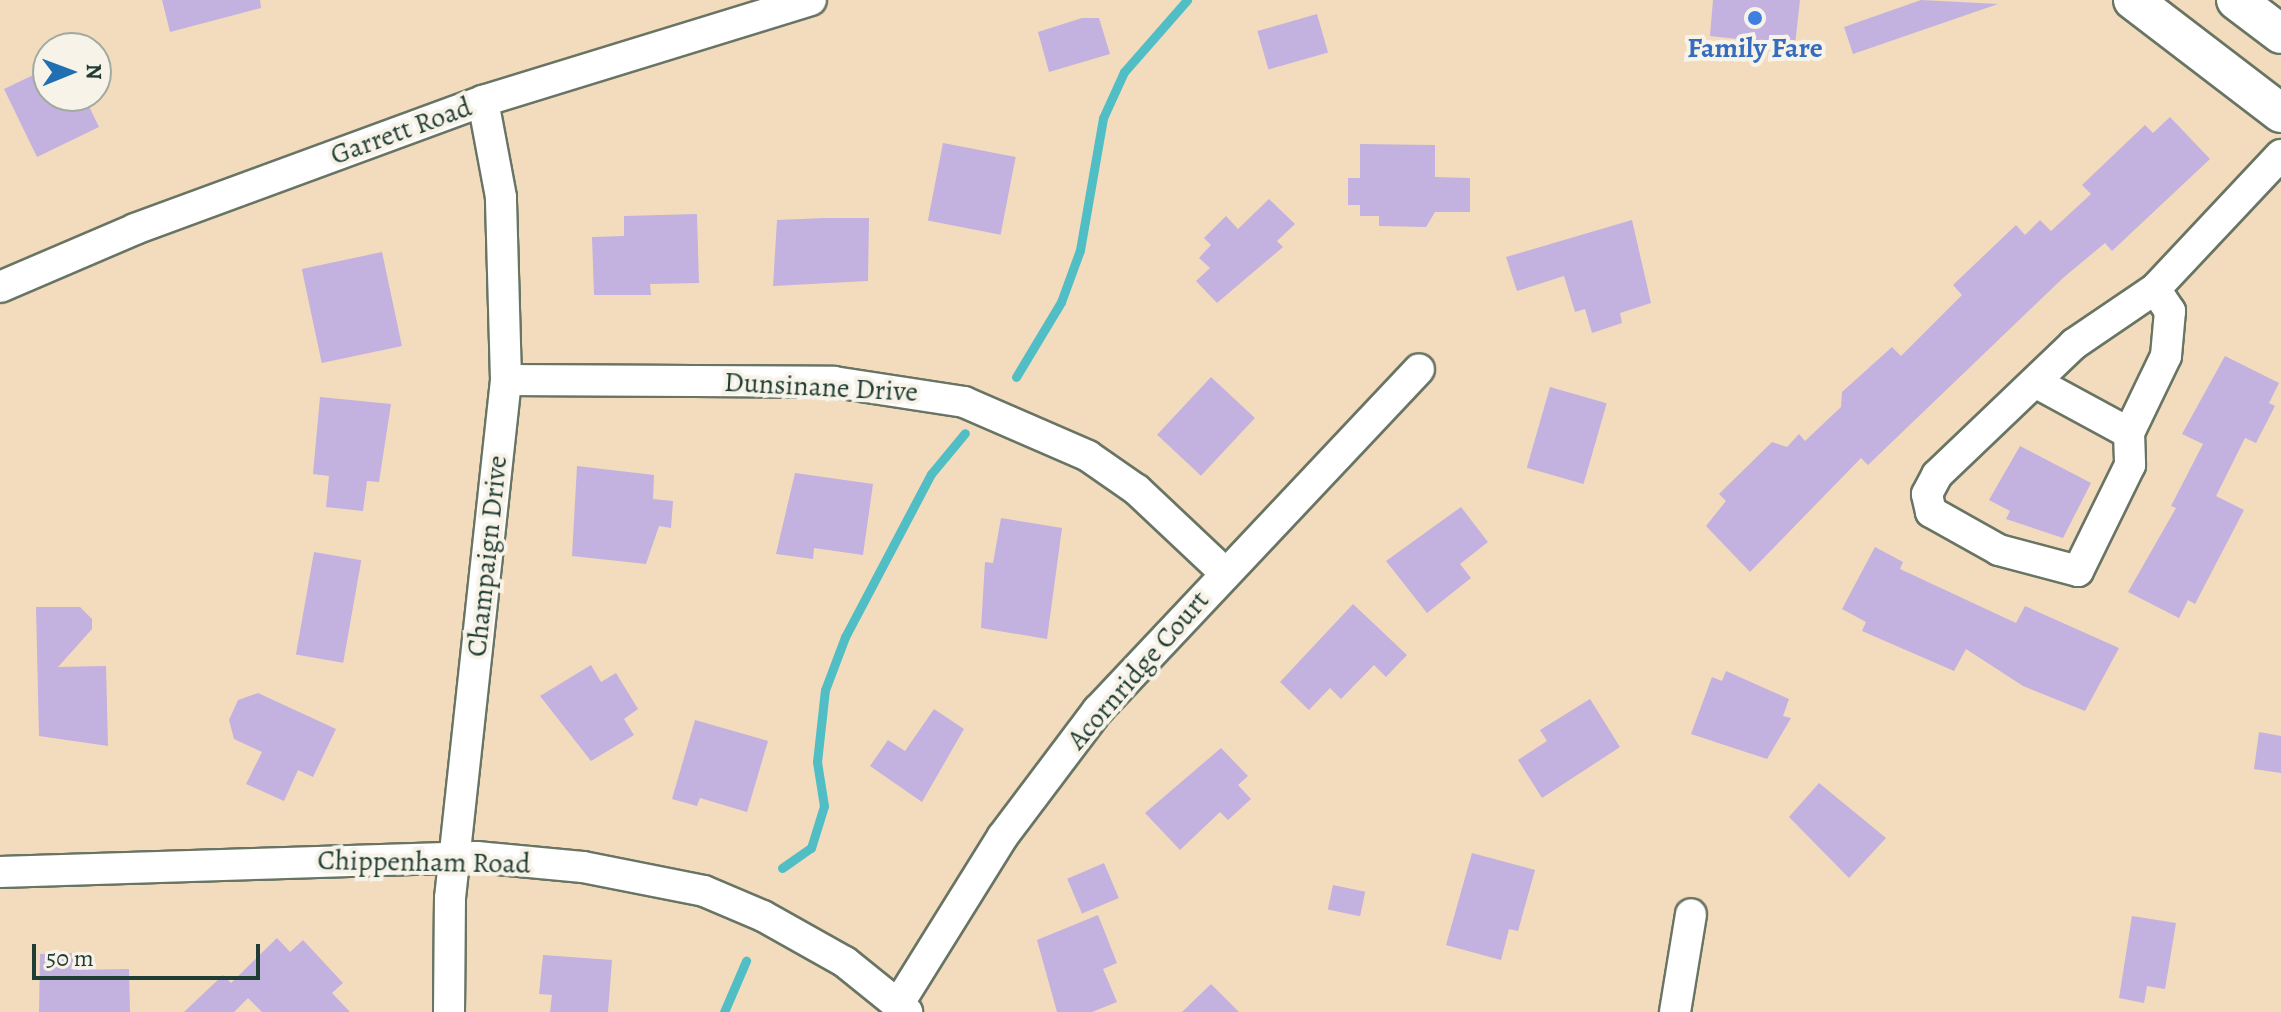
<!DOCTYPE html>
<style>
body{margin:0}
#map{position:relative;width:2281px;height:1012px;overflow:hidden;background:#f2dcbd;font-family:Alegreya,serif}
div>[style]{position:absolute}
.stream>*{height:9px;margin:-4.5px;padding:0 4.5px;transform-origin:4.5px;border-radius:4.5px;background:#50bec4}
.building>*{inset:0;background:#c3b1df;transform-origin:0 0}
.roads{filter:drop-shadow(2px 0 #697564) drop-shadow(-2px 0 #697564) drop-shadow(0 2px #697564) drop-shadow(0 -2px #697564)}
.minor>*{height:30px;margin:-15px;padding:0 15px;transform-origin:15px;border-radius:15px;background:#fff}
.major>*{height:38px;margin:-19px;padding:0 19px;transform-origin:19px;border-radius:19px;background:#fff}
.dots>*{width:22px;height:22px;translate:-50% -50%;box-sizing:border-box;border:4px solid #f7f3e8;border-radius:50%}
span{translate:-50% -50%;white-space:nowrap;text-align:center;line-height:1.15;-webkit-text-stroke:8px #f7f3e8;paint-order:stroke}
.shop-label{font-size:28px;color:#366cbe;font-weight:700}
.street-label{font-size:28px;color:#1f3d34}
.north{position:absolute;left:32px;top:32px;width:80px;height:80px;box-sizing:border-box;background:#f7f3e8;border:2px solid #a1aaa0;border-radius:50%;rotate:89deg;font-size:22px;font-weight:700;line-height:32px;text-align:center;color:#1f3d34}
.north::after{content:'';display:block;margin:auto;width:28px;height:36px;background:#1f6fb2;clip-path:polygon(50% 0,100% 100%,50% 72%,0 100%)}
.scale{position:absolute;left:32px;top:944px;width:228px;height:36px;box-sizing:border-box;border:4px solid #1f3d34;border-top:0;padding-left:10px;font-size:24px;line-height:28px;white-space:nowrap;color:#1f3d34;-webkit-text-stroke:6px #f7f3e8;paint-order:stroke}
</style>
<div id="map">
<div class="stream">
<i style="left:1016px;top:377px;width:87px;rotate:-59deg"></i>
<i style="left:1061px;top:302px;width:55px;rotate:-69.9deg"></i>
<i style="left:1080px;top:250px;width:134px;rotate:-80.1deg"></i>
<i style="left:1103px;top:118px;width:51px;rotate:-65.5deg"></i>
<i style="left:1124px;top:72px;width:96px;rotate:-48.8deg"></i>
<i style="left:782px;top:868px;width:35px;rotate:-35deg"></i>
<i style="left:811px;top:848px;width:44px;rotate:-72.8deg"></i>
<i style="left:824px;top:806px;width:45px;rotate:-99deg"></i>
<i style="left:817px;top:762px;width:72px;rotate:-83.7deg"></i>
<i style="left:825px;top:690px;width:57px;rotate:-69.3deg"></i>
<i style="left:845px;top:637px;width:184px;rotate:-62.2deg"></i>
<i style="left:931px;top:474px;width:53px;rotate:-50.3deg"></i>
<i style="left:724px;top:1012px;width:56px;rotate:-66.7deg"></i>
</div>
<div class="building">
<i style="clip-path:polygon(162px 0,260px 0,261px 8px,170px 32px)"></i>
<i style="clip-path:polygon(1713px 0,1800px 0,1795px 45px,1710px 36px)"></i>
<i style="clip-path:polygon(1921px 0,1998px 4px,1853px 54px,1844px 27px)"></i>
<i style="left:1317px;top:14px;width:40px;height:62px;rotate:74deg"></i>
<i style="clip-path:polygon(1082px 18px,1099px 18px,1110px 54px,1049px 72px,1038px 32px)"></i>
<i style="clip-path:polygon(48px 68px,48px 96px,84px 96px,99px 127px,37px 157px,4px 89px)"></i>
<i style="clip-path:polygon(2170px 117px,2210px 159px,2112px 251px,2105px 243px,2063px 278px,1868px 465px,1861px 458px,1750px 572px,1706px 526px,1726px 501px,1719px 494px,1772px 442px,1787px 447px,1799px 434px,1805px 441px,1841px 407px,1842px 392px,1892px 347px,1901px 356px,1962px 295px,1953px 285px,2016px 225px,2025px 235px,2040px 220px,2051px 231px,2091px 194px,2082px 185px,2145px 125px,2153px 133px)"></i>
<i style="left:943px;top:143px;width:74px;height:79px;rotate:11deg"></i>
<i style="clip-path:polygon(1360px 144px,1435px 145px,1435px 177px,1470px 178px,1470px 212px,1435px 212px,1426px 227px,1379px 226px,1379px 216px,1360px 216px,1360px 205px,1348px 205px,1348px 178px,1360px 178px)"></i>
<i style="clip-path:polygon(1269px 199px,1295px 224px,1277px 241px,1283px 247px,1217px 303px,1196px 281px,1210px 268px,1199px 258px,1211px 245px,1204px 238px,1226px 216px,1238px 229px)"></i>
<i style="clip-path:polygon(697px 214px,699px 283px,650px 284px,651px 295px,594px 295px,592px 237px,624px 236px,624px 216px)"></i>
<i style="clip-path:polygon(824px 218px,869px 218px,868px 281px,773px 286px,777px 220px)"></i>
<i style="clip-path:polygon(1632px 220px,1651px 303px,1620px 313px,1622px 323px,1592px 333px,1585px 309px,1575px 312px,1564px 276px,1517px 291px,1506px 257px)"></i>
<i style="left:382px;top:252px;width:96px;height:82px;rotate:78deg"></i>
<i style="clip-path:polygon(2225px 356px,2279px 383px,2269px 403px,2275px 406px,2256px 443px,2245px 438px,2216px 496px,2244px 510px,2195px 604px,2188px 600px,2179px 618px,2128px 592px,2176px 508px,2171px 506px,2203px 444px,2182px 434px)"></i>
<i style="left:1211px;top:377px;width:60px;height:79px;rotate:43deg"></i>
<i style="left:1550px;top:387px;width:59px;height:84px;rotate:16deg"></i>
<i style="clip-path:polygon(320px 397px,391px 404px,379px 482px,367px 481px,363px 511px,326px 507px,329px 476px,313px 474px)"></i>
<i style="clip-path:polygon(2020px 446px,2091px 483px,2063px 538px,2006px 519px,2010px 511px,1989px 500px)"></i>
<i style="clip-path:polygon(577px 466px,654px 475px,653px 499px,673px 501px,671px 528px,659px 526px,646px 564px,572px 556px)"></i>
<i style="clip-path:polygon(795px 473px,873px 484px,863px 555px,814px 548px,813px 559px,776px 554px)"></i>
<i style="clip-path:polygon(1461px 507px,1488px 542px,1460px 564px,1471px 578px,1427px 613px,1386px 561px)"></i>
<i style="clip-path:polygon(1001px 518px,1062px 528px,1047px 639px,981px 628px,985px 562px,993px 563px)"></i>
<i style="clip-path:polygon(1875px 547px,1903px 562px,1900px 569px,2016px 623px,2025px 606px,2119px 648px,2085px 711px,2023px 686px,1966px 649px,1954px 671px,1862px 631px,1866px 622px,1842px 609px)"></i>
<i style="left:314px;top:552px;width:48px;height:104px;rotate:10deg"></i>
<i style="clip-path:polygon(1353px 604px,1407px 655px,1386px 677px,1374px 665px,1341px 699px,1330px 688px,1309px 710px,1280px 682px)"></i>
<i style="clip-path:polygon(36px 607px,80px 607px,92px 619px,92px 629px,58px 667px,106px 666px,108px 746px,39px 736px)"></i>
<i style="clip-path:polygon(591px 665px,601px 682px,616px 673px,638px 709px,624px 719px,634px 735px,591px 761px,540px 696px)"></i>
<i style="clip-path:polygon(1726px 671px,1789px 699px,1783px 716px,1791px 718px,1767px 759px,1691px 734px,1712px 677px,1722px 681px)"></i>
<i style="clip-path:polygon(258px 693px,336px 729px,313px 777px,298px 770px,284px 801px,246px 784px,262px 752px,234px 739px,229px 720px,238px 700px)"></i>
<i style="clip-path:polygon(1590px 699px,1620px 747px,1542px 798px,1518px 760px,1547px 741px,1540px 730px)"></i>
<i style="clip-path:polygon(934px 709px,964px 729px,922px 802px,870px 766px,888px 740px,905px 751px)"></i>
<i style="clip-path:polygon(695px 720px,768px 741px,747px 812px,700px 798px,697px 806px,672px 799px)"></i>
<i style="clip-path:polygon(2259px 732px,2281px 736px,2281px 773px,2254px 769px)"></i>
<i style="clip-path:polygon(1221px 748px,1248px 776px,1238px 785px,1251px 799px,1228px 820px,1220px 812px,1180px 850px,1145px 813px)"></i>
<i style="clip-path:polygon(1819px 783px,1886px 838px,1849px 878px,1789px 817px)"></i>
<i style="clip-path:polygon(1472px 853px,1535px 870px,1518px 931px,1509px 929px,1501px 960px,1446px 945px)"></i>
<i style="left:1104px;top:863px;width:38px;height:40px;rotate:67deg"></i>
<i style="left:1333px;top:885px;width:33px;height:25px;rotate:12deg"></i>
<i style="clip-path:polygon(1098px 915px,1117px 963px,1103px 969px,1117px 1002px,1092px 1012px,1057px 1012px,1037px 940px)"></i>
<i style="clip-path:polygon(2132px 916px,2176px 923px,2165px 989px,2147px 986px,2144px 1003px,2119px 998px)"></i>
<i style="clip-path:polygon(277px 938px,290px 952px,303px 940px,343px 983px,332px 993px,350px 1012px,262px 1012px,248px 998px,234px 1012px,184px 1012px,223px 975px,231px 983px)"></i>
<i style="clip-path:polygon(73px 953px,73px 970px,129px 969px,130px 1012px,39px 1012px,40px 954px)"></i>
<i style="clip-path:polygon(543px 955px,612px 960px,608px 1012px,550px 1012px,552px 995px,539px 994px)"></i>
<i style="clip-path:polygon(1211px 984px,1239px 1012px,1182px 1012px)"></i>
</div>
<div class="roads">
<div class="minor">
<i style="left:0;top:287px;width:147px;rotate:-23.2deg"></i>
<i style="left:135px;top:229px;width:371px;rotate:-20.2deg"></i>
<i style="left:483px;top:101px;width:343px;rotate:-17.1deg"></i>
<i style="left:2155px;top:289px;width:27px;rotate:56deg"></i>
<i style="left:2170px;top:311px;width:45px;rotate:95.1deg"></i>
<i style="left:2166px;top:356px;width:85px;rotate:115.7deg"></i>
<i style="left:2129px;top:433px;width:32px;rotate:88deg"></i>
<i style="left:2130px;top:465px;width:118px;rotate:116.1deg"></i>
<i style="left:2078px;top:571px;width:82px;rotate:-165.1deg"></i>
<i style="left:1999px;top:550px;width:78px;rotate:-150.8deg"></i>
<i style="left:1931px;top:512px;width:18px;rotate:-103deg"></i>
<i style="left:1927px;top:494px;width:21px;rotate:-62deg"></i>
<i style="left:1937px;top:475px;width:190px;rotate:-43.7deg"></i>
<i style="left:2074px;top:344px;width:98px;rotate:-34.2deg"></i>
<i style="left:2155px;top:289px;width:184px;rotate:-46.8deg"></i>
<i style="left:506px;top:380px;width:328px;rotate:0.3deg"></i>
<i style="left:834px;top:382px;width:132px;rotate:8.7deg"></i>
<i style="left:964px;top:402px;width:135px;rotate:23.5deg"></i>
<i style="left:1088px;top:456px;width:60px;rotate:34.8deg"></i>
<i style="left:1137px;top:490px;width:120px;rotate:43.3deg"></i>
<i style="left:2035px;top:382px;width:107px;rotate:28.5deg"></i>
<i style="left:0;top:872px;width:477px;rotate:-1.8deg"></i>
<i style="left:477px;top:857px;width:106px;rotate:5.4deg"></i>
<i style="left:583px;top:867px;width:123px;rotate:11.2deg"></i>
<i style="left:704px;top:891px;width:64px;rotate:23deg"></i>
<i style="left:763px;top:916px;width:94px;rotate:29.3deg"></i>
<i style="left:845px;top:962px;width:80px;rotate:38.9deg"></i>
<i style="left:899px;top:1003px;width:197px;rotate:-58.1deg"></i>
<i style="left:1003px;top:836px;width:158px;rotate:-53deg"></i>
<i style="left:1098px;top:710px;width:468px;rotate:-46.7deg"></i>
<i style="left:449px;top:1012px;width:114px;rotate:-89.5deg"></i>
<i style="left:450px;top:898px;width:521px;rotate:-83.83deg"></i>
<i style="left:506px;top:380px;width:183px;rotate:-91.6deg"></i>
<i style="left:501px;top:197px;width:98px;rotate:-100.6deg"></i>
<i style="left:1675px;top:1012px;width:99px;rotate:-80.7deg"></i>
</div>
<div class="major">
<i style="left:2133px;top:0;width:186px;rotate:37.4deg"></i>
<i style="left:2236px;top:0;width:56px;rotate:37.1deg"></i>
</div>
</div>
<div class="dots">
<i style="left:1755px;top:18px;background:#3f7fe0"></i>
</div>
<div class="shop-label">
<span style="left:1755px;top:48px">Family Fare</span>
</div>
<div class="street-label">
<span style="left:401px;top:131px;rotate:-20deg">Garrett Road</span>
<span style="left:821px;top:387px;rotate:3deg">Dunsinane Drive</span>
<span style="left:487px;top:556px;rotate:-84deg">Champaign Drive</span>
<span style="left:1138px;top:670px;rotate:-49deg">Acornridge Court</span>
<span style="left:424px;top:862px;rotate:1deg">Chippenham Road</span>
</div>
<div class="north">N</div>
<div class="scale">50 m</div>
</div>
